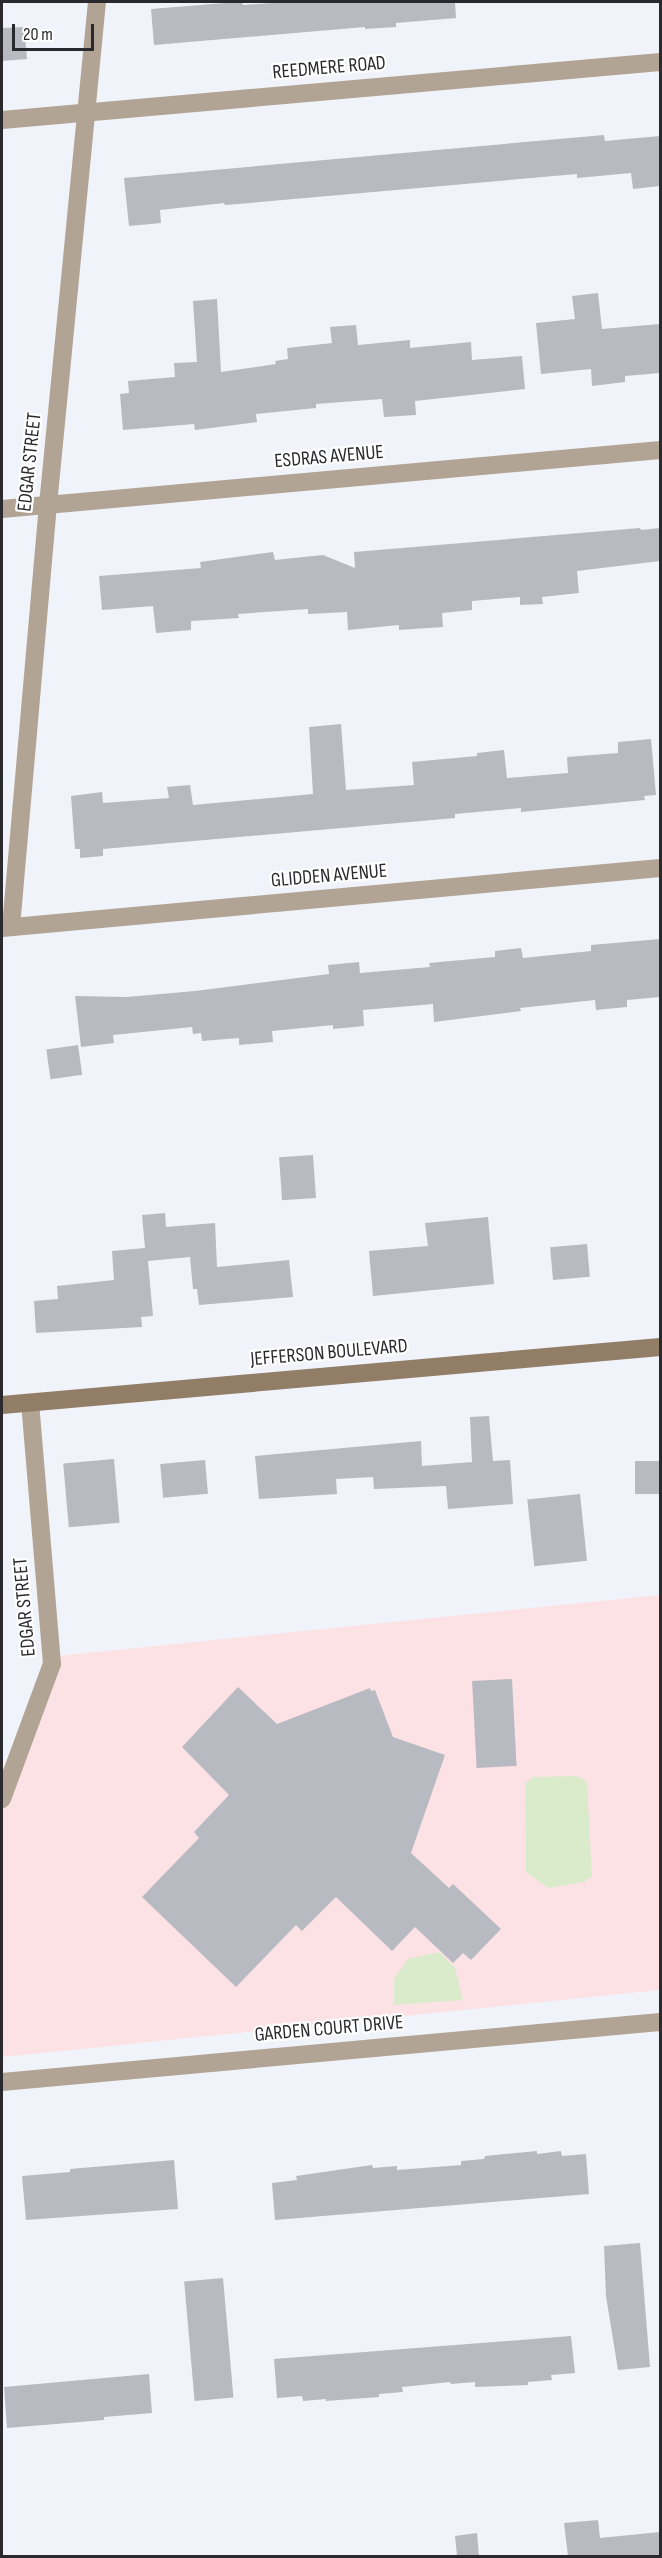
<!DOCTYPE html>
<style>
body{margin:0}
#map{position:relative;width:662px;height:2558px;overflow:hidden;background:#f1f3fb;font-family:"Sofia Sans Condensed",sans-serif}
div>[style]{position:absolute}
.education>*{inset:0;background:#fde2e5}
.green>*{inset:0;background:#d9ebcb}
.building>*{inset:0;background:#b8bac2;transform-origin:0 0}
.street>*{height:18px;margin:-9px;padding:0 9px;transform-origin:9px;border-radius:9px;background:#b2a494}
.secondary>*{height:18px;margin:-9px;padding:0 9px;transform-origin:9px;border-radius:9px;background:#927d67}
span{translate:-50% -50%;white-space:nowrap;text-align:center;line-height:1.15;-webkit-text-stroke:4.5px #fff;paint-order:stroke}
.street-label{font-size:20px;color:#2a2a2e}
.frame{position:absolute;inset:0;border:3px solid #2a2a2e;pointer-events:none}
.scale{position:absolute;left:12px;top:24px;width:82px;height:27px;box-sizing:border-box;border:3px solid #2a2a2e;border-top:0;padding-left:8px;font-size:18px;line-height:21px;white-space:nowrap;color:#2a2a2e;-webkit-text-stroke:4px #fff;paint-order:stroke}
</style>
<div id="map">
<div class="education">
<i style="clip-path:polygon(660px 1595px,660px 1990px,2px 2057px,2px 1803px,47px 1657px)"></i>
</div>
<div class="green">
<i style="clip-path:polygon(576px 1776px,584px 1779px,587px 1784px,592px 1877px,584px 1882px,548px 1888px,526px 1872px,525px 1784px,533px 1777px)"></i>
<i style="clip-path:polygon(439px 1952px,455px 1968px,463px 2000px,394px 2005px,394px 1979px,408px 1959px)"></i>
</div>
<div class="building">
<i style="clip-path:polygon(237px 2px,242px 2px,243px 5px,286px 2px,455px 2px,456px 18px,396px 23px,396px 27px,365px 29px,365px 27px,154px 45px,151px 9px)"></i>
<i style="clip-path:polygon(24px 27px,27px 59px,2px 61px,2px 28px)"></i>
<i style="clip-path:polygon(604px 135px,605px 141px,660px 136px,660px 186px,633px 189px,631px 173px,577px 178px,577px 174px,238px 204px,225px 205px,224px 203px,160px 210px,161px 223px,129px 226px,124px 178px)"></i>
<i style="clip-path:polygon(598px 293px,602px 329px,660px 324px,660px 373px,625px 376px,625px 382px,592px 386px,591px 369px,541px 374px,536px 323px,575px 319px,572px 296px)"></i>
<i style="clip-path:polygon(217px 299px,221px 372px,276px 364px,275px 361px,288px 359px,287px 348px,332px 343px,330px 327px,356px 325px,358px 345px,410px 340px,410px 348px,471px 342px,472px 360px,522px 356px,525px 389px,415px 401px,416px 415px,384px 417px,382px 399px,316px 404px,316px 408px,256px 414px,257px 422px,195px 430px,194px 424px,123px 430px,120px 394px,129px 393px,128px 381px,175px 377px,174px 363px,197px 362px,193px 301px)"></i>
<i style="clip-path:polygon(640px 528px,641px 530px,660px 528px,660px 561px,577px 571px,579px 593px,542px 597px,543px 604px,520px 605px,520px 597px,472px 601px,472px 610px,442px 613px,443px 627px,399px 630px,399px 625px,348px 630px,347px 612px,308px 614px,308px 609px,238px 614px,239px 618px,191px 621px,191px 630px,156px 633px,153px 606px,102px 610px,99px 576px,201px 568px,200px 562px,273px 552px,275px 560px,323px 555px,355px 568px,354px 552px)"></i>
<i style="clip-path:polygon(341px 724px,346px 790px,414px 785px,412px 762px,477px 756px,477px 753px,504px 750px,507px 778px,568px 773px,567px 757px,618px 753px,618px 742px,651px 739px,656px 795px,644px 796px,645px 800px,521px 812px,521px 808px,455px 814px,455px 818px,103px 849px,103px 856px,80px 858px,80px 849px,75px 849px,71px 796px,102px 792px,103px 803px,169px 798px,167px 787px,190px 785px,193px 805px,313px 794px,309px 727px)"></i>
<i style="clip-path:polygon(660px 939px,660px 997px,627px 1000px,627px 1007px,596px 1010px,595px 1000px,520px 1008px,521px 1011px,434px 1022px,433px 1004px,363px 1010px,364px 1026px,333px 1029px,333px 1025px,272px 1031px,273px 1042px,239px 1045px,239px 1038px,202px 1041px,201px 1033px,193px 1034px,192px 1027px,113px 1035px,114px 1043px,81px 1047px,75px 996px,127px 997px,195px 991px,329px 974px,328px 965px,359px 962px,360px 973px,430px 967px,429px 963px,495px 957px,495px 951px,521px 948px,523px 958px,591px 951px,591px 945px)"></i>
<i style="left:78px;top:1045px;width:30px;height:32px;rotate:82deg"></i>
<i style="left:313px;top:1155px;width:43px;height:34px;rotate:86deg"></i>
<i style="clip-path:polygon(165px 1213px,166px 1227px,215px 1223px,217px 1267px,289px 1260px,293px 1297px,199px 1305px,197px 1289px,193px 1289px,190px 1257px,148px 1261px,153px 1316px,141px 1317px,142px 1327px,36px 1333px,34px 1301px,58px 1299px,57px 1286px,114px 1280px,112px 1251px,145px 1248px,142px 1215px)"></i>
<i style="clip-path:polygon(488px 1217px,494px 1284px,373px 1296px,369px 1251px,428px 1246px,425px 1223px)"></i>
<i style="left:587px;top:1244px;width:33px;height:37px;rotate:85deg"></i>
<i style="clip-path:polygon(489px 1416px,493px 1461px,510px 1460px,513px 1504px,448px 1509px,446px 1486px,374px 1489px,373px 1477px,336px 1479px,337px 1494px,259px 1499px,255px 1456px,421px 1441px,422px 1466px,472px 1462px,470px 1417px)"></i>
<i style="left:114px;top:1459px;width:64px;height:51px;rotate:85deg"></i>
<i style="left:205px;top:1460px;width:34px;height:45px;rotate:85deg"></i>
<i style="left:660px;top:1461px;width:33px;height:25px;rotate:90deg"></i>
<i style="left:580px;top:1494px;width:67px;height:53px;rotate:84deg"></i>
<i style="left:512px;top:1679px;width:87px;height:40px;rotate:87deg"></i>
<i style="clip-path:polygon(238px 1687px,277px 1724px,370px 1688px,371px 1691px,375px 1690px,393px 1737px,445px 1755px,411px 1853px,449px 1888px,453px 1884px,501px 1929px,471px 1960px,463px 1953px,453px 1963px,415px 1927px,392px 1951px,336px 1897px,302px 1931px,296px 1925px,236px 1987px,142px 1897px,199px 1838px,194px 1832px,229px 1795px,182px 1747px)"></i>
<i style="clip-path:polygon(537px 2151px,537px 2154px,561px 2151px,562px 2156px,586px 2154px,589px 2194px,275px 2220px,272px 2183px,297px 2180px,296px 2176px,372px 2165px,373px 2168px,397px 2166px,397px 2170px,461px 2165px,461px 2161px,484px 2159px,485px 2156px)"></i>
<i style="clip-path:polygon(174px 2160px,178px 2209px,26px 2220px,22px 2176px,70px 2172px,70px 2169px)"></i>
<i style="clip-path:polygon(640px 2243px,650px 2367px,618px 2370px,606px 2296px,604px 2246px)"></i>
<i style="left:223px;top:2278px;width:120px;height:39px;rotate:85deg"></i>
<i style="clip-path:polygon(571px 2336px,575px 2373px,551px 2375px,552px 2380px,528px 2382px,528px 2385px,475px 2387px,475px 2382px,451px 2384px,450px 2382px,402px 2387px,403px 2392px,379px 2394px,379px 2397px,326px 2401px,326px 2399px,303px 2401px,302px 2396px,277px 2398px,274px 2359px)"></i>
<i style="clip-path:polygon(149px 2374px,152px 2413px,104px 2417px,104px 2420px,7px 2428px,4px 2387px)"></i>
<i style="clip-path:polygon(598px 2520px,600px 2538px,660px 2532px,660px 2556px,568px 2556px,564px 2523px)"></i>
<i style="clip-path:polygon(477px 2533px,479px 2556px,457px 2556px,455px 2536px)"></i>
</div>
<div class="street">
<i style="left:2px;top:120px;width:661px;rotate:-5.04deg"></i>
<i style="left:2px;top:509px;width:661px;rotate:-5.12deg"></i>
<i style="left:11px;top:927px;width:424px;rotate:-85deg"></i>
<i style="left:48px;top:505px;width:505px;rotate:-84.44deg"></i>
<i style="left:2px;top:928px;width:661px;rotate:-5.21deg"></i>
<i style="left:2px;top:1799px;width:144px;rotate:-69.7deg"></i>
<i style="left:52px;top:1664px;width:262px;rotate:-94.8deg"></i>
<i style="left:2px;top:2082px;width:661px;rotate:-5.21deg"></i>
</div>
<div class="secondary">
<i style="left:2px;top:1405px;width:661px;rotate:-5.04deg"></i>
</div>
<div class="street-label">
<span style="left:329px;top:68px;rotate:-5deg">REEDMERE ROAD</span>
<span style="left:329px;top:457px;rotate:-5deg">ESDRAS AVENUE</span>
<span style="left:30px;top:462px;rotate:-84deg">EDGAR STREET</span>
<span style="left:329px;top:876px;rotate:-5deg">GLIDDEN AVENUE</span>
<span style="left:329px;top:1353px;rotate:-5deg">JEFFERSON BOULEVARD</span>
<span style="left:25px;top:1607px;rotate:-95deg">EDGAR STREET</span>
<span style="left:329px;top:2029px;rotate:-5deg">GARDEN COURT DRIVE</span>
</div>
<div class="frame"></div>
<div class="scale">20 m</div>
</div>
